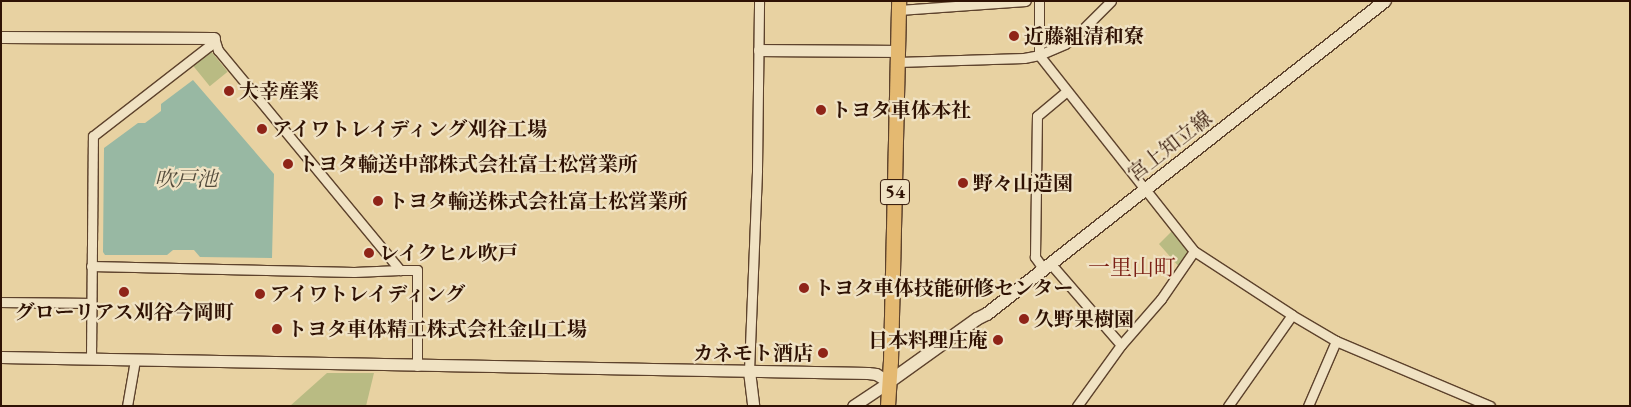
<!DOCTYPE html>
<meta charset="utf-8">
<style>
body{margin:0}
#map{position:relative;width:1631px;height:407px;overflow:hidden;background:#e8d2a2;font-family:"EB Garamond","Noto Serif JP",serif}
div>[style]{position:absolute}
.green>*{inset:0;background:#b9bb83;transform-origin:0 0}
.water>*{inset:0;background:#98b8a3}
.roads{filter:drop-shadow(1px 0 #5d422c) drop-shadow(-1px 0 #5d422c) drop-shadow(0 1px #5d422c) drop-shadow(0 -1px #5d422c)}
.minor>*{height:9px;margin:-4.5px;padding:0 4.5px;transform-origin:4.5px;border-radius:4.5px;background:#f0e2c3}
.tertiary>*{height:11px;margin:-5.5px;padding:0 5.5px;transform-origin:5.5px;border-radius:5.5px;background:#f0e2c3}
.secondary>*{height:12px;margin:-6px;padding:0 6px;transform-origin:6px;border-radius:6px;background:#f0e2c3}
.primary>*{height:14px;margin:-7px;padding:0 7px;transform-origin:7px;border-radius:7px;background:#e4b971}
.dots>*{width:14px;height:14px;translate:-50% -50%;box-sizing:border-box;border:2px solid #f0e2c3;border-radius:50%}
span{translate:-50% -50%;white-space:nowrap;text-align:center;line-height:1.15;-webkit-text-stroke:4.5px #f0e2c3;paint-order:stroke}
.shield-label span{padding:1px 4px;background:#f0e2c3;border:1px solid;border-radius:4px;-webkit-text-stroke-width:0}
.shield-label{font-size:19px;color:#2f1204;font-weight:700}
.poi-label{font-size:20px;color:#2f1204;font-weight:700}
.left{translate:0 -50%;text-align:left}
.right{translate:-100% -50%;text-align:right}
.street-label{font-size:20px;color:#2f1204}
.water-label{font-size:21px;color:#544c3c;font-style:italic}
.quarter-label{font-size:22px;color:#7a1f14}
.frame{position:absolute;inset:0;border:2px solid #2f1204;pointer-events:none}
</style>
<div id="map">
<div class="green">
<i style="left:210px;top:50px;width:28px;height:23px;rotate:51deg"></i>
<i style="clip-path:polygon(1172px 231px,1191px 253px,1180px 268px,1159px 244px)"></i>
<i style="clip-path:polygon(327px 373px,374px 373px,366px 406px,290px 406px)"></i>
</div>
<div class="water">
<i style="clip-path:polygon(193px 80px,274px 174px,272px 258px,200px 257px,194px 250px,173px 250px,167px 255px,105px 255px,103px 252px,104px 148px,138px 123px,145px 123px,161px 111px,161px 104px)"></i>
</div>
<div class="roads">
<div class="minor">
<i style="left:1039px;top:1px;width:54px;rotate:90deg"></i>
<i style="left:1039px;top:55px;width:28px;rotate:-23deg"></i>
<i style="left:1065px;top:44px;width:15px;rotate:-37deg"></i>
<i style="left:1077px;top:35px;width:48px;rotate:-45deg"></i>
<i style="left:899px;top:10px;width:127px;rotate:-4.1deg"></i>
<i style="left:214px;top:38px;width:13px;rotate:72deg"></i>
<i style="left:218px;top:50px;width:286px;rotate:50.4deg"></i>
<i style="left:400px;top:270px;width:17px"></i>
<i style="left:417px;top:270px;width:96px;rotate:90deg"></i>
<i style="left:897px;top:62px;width:127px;rotate:-1.8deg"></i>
<i style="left:1024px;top:58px;width:15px;rotate:-11deg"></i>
<i style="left:1039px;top:55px;width:164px;rotate:51.7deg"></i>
<i style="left:1145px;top:189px;width:79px;rotate:51.7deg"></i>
<i style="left:1194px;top:251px;width:117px;rotate:33.1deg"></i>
<i style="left:1292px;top:315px;width:51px;rotate:30.6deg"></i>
<i style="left:1336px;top:341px;width:167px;rotate:22.9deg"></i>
<i style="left:1050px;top:263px;width:108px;rotate:49.1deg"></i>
<i style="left:1040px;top:264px;width:9px;rotate:-126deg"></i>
<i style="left:1035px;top:257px;width:141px;rotate:-89.2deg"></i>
<i style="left:1037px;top:116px;width:39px;rotate:-40deg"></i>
<i style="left:91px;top:266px;width:263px;rotate:1.3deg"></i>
<i style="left:354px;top:272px;width:46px;rotate:-2.5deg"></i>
<i style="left:1px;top:302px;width:90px;rotate:0.6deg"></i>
<i style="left:91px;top:358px;width:222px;rotate:-89.5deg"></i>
<i style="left:93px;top:136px;width:147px;rotate:-37.8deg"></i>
<i style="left:209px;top:46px;width:9px;rotate:-58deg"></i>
<i style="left:749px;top:371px;width:201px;rotate:-87.7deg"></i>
<i style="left:757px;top:170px;width:169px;rotate:-89.3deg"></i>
<i style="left:127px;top:406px;width:47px;rotate:-80.1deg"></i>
<i style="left:1077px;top:406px;width:75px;rotate:-54.2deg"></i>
<i style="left:1121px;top:345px;width:61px;rotate:-49deg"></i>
<i style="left:1161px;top:299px;width:58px;rotate:-55.5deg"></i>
<i style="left:1228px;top:406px;width:111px;rotate:-54.9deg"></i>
<i style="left:1308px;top:406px;width:71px;rotate:-66.7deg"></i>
</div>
<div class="tertiary">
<i style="left:1px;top:37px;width:213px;rotate:0.3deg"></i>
<i style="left:759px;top:50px;width:139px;rotate:0.4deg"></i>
<i style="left:1px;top:357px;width:867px;rotate:1.06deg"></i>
<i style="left:868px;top:373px;width:8px;rotate:7deg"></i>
<i style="left:876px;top:374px;width:15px;rotate:32deg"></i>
<i style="left:889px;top:382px;width:43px;rotate:146.3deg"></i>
<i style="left:749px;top:371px;width:35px;rotate:83deg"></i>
</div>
<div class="secondary">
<i style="left:889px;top:382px;width:108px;rotate:-35.6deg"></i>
<i style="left:977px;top:319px;width:11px;rotate:-27deg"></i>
<i style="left:987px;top:314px;width:506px;rotate:-38.18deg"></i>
</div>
<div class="primary">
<i style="left:888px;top:406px;width:45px;rotate:-86.2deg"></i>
<i style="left:891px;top:361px;width:360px;rotate:-88.7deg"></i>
</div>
</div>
<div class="dots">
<i style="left:1014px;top:36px;background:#8f2418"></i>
<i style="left:229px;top:91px;background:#8f2418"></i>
<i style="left:821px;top:110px;background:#8f2418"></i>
<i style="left:262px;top:129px;background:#8f2418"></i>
<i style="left:288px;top:164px;background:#8f2418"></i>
<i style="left:963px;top:183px;background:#8f2418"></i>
<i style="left:378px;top:201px;background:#8f2418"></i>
<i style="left:369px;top:253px;background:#8f2418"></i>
<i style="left:804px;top:288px;background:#8f2418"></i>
<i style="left:124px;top:292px;background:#8f2418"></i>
<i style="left:260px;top:294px;background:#8f2418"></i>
<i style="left:1024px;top:319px;background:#8f2418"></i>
<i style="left:277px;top:329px;background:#8f2418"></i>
<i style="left:998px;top:340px;background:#8f2418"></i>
<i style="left:823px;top:353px;background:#8f2418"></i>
</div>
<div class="shield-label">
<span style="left:895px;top:192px">54</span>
</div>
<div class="poi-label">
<span class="left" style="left:1024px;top:36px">近藤組清和寮</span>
<span class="left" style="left:239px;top:91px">大幸産業</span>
<span class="left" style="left:831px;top:110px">トヨタ車体本社</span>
<span class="left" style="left:272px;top:129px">アイワトレイディング刈谷工場</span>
<span class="left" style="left:298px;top:164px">トヨタ輸送中部株式会社富士松営業所</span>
<span class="left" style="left:973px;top:183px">野々山造園</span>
<span class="left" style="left:388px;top:201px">トヨタ輸送株式会社富士松営業所</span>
<span class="left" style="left:379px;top:253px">レイクヒル吹戸</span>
<span class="left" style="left:814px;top:288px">トヨタ車体技能研修センター</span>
<span class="left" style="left:270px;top:294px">アイワトレイディング</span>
<span style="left:124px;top:312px">グローリアス刈谷今岡町</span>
<span class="left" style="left:1034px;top:319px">久野果樹園</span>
<span class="left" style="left:287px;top:329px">トヨタ車体精工株式会社金山工場</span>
<span class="right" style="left:988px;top:340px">日本料理庄庵</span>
<span class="right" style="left:813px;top:353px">カネモト酒店</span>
</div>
<div class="street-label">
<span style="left:1170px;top:146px;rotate:-38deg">宮上知立線</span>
</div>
<div class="water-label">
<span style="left:186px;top:179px">吹戸池</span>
</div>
<div class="quarter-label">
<span style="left:1132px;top:268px">一里山町</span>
</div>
<div class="frame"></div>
</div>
